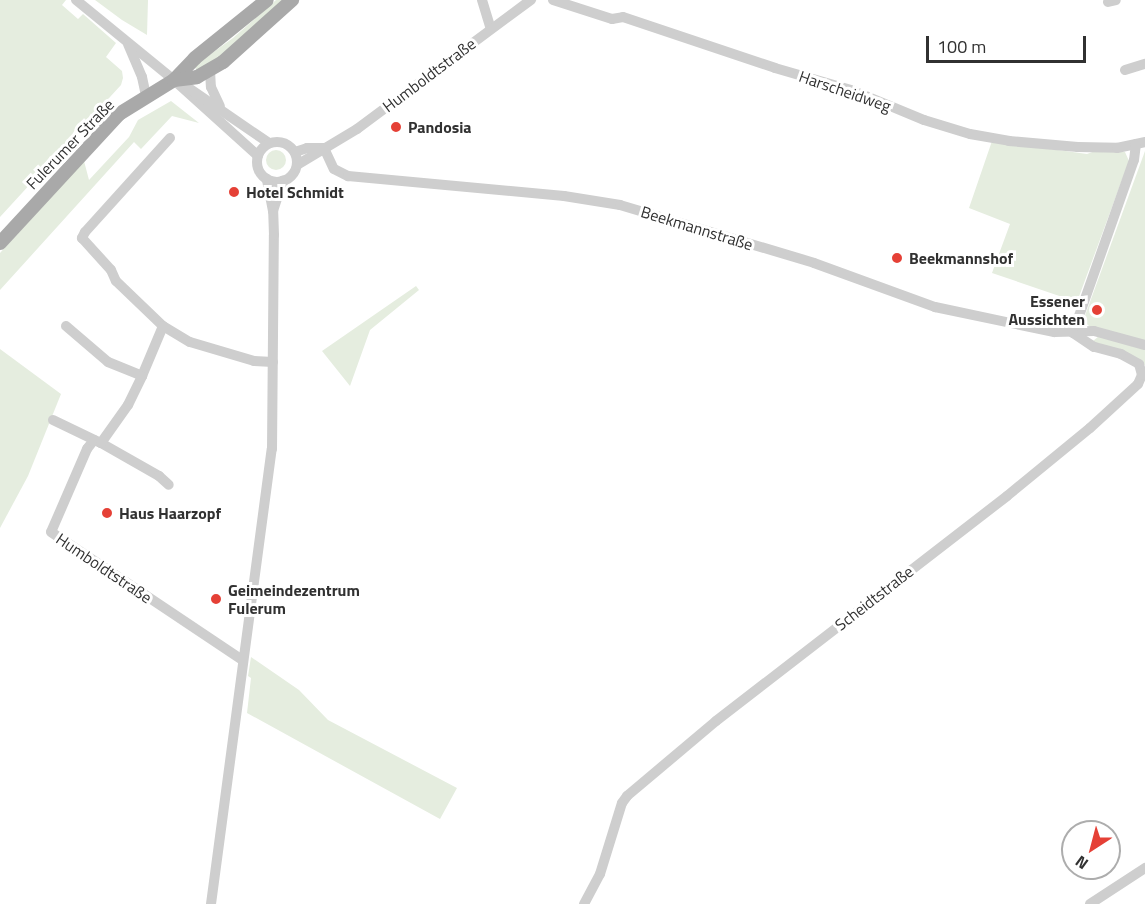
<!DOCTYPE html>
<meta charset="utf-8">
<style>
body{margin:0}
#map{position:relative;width:1145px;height:904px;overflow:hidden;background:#fff;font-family:"Titillium Web",sans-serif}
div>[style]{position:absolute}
.green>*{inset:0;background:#e5eddf}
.round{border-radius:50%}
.minor>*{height:10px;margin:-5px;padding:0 5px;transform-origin:5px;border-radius:5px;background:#cecece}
.minor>.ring{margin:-5px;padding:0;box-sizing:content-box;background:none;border:10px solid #cecece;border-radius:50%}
.major>*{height:14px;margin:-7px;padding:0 7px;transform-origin:7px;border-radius:7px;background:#a9a9a9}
.dots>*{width:16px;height:16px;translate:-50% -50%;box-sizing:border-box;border:3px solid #fff;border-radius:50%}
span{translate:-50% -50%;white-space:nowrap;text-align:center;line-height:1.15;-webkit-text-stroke:6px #fff;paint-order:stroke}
.street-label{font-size:16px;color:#313131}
.poi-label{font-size:16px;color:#313131;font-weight:700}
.left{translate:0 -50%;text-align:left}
.right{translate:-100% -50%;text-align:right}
.north{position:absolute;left:1061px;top:820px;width:60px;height:60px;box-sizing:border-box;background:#fff;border:2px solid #adadad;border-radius:50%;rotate:216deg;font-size:16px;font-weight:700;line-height:24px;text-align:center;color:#313131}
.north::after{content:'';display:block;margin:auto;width:21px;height:27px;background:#e54036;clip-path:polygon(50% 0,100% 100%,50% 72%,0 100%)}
.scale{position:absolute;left:926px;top:36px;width:160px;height:27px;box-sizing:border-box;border:3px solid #313131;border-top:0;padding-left:8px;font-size:18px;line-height:21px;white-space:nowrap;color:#313131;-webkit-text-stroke:4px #fff;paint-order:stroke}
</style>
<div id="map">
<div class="green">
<i style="clip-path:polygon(0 0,66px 0,62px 5px,78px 19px,83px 14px,116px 43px,106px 57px,122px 71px,123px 78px,121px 85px,0 217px)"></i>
<i style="clip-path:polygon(95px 0,148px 0,147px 35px,122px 20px)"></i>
<i style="clip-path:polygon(276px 0,287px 0,244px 41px,197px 71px,194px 66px,233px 38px)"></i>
<i style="clip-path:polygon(171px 101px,199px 123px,172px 116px,141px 149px,134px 142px,0 290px,0 253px,84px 161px,89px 180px,129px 137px,138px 120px)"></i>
<i style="clip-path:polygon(992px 141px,1087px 154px,1095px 151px,1125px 152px,1129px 161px,1077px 302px,992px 273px,1010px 224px,969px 208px)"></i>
<i class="round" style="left:266px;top:150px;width:20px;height:20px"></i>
<i style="clip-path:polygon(1145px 151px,1145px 344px,1094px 330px,1083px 321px)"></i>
<i style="clip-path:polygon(416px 286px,419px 290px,370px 330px,350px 386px,322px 351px)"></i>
<i style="clip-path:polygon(1099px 336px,1145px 348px,1145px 365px,1093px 341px)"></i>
<i style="clip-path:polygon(0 349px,61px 394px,28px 476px,0 528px)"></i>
<i style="clip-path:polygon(251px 657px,299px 690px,328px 720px,457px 788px,440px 819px,247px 713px,251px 678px,248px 676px)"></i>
</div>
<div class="minor">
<i style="left:76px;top:0;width:127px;rotate:39.2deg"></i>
<i style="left:174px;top:80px;width:113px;rotate:42.1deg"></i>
<i style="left:482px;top:0;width:30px;rotate:73deg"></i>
<i style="left:553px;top:0;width:62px;rotate:17.9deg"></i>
<i style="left:612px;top:19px;width:11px;rotate:-10deg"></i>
<i style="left:623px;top:17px;width:160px;rotate:18.5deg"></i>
<i style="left:775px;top:68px;width:82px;rotate:16.2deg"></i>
<i style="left:854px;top:91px;width:76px;rotate:22.5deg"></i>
<i style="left:924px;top:120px;width:48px;rotate:16.9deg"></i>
<i style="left:970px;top:134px;width:40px;rotate:10deg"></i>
<i style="left:1009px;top:141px;width:69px;rotate:5deg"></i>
<i style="left:1078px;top:147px;width:39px;rotate:1deg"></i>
<i style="left:1117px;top:148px;width:29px;rotate:-12deg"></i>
<i style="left:1108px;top:2px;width:8px;rotate:-14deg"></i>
<i style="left:128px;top:44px;width:36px;rotate:67deg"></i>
<i style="left:142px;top:77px;width:19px;rotate:78deg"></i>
<i style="left:210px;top:70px;width:17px;rotate:87deg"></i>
<i style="left:211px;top:87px;width:21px;rotate:65deg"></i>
<i style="left:1125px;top:70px;width:21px;rotate:-17deg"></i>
<i style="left:190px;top:89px;width:96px;rotate:34.4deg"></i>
<i style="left:170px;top:138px;width:127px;rotate:132.1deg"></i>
<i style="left:85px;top:232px;width:7px;rotate:117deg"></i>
<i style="left:82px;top:238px;width:43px;rotate:47.8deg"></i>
<i style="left:111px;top:270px;width:12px;rotate:66deg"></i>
<i style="left:116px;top:281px;width:65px;rotate:43.8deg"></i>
<i style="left:163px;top:326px;width:31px;rotate:31deg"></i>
<i style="left:190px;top:342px;width:67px;rotate:16.5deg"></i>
<i style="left:254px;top:361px;width:19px;rotate:3deg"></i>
<i class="ring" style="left:257px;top:142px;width:30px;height:30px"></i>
<i style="left:324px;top:148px;width:23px;rotate:65deg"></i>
<i style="left:334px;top:169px;width:16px;rotate:27deg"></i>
<i style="left:348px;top:176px;width:217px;rotate:5.3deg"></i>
<i style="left:564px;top:196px;width:57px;rotate:9.1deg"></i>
<i style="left:620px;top:205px;width:202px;rotate:16.6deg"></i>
<i style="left:814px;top:263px;width:129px;rotate:20deg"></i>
<i style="left:935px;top:307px;width:122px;rotate:11.9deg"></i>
<i style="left:1054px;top:332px;width:40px;rotate:-1.4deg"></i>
<i style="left:1094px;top:331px;width:53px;rotate:15.4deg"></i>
<i style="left:295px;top:152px;width:13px;rotate:-18deg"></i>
<i style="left:307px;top:148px;width:17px"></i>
<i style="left:297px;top:165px;width:70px;rotate:-31deg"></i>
<i style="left:357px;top:129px;width:217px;rotate:-36.6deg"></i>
<i style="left:273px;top:211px;width:32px;rotate:-72deg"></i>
<i style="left:66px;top:326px;width:55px;rotate:40.6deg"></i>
<i style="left:108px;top:362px;width:37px;rotate:22deg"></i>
<i style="left:142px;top:376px;width:54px;rotate:-67.2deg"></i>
<i style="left:1073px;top:333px;width:183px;rotate:-70.6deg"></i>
<i style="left:1134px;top:160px;width:16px;rotate:-83deg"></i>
<i style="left:53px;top:420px;width:53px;rotate:25.6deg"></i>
<i style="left:101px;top:443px;width:67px;rotate:29.6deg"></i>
<i style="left:159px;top:476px;width:13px;rotate:42deg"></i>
<i style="left:94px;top:440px;width:11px;rotate:128deg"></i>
<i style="left:87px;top:449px;width:90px;rotate:113.4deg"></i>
<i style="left:51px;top:532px;width:230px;rotate:33.8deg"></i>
<i style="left:101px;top:443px;width:47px;rotate:-54.6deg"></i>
<i style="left:128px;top:405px;width:32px;rotate:-64deg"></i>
<i style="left:211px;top:904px;width:459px;rotate:-82.4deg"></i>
<i style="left:272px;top:449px;width:214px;rotate:-89.5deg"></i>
<i style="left:274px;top:235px;width:24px;rotate:-92deg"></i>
<i style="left:273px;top:211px;width:33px;rotate:-101deg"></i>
<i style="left:584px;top:904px;width:34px;rotate:-62deg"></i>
<i style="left:600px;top:874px;width:74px;rotate:-72.8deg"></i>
<i style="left:622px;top:803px;width:9px;rotate:-54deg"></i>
<i style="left:627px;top:796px;width:116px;rotate:-40.1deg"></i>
<i style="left:716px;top:721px;width:368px;rotate:-37.7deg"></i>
<i style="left:1007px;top:496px;width:107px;rotate:-39.3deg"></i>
<i style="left:1090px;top:428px;width:65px;rotate:-42.5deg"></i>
<i style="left:1138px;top:384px;width:10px;rotate:-66deg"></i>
<i style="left:1142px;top:375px;width:11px;rotate:-105deg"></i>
<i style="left:1139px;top:364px;width:21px;rotate:-151deg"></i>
<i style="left:1121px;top:354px;width:28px;rotate:-165deg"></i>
<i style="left:1094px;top:347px;width:25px;rotate:-146deg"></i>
<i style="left:1090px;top:904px;width:66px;rotate:-33.2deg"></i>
</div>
<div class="major">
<i style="left:174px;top:80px;width:30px;rotate:-46deg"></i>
<i style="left:195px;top:58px;width:92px;rotate:-38.9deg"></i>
<i style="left:0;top:243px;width:176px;rotate:-47.3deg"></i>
<i style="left:119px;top:114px;width:65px;rotate:-31.7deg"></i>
<i style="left:174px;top:80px;width:23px;rotate:-7deg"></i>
<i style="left:197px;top:77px;width:30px;rotate:-30deg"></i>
<i style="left:223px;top:62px;width:93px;rotate:-41.9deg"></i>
</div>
<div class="dots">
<i style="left:396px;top:127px;background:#e54036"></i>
<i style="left:234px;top:192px;background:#e54036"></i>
<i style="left:897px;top:258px;background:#e54036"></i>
<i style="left:1097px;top:310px;background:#e54036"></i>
<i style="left:107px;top:513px;background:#e54036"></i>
<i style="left:216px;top:599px;background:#e54036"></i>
</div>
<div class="street-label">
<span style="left:429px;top:75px;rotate:-37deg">Humboldtstraße</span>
<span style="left:845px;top:91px;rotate:19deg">Harscheidweg</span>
<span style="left:70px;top:144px;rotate:-46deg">Fulerumer Straße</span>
<span style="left:697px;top:228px;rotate:17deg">Beekmannstraße</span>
<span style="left:104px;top:568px;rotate:34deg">Humboldtstraße</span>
<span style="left:874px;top:598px;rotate:-38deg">Scheidtstraße</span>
</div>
<div class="poi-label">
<span class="left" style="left:408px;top:127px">Pandosia</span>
<span class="left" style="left:246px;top:192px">Hotel Schmidt</span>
<span class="left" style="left:909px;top:258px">Beekmannshof</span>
<span class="right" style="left:1085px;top:310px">Essener<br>Aussichten</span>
<span class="left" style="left:119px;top:513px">Haus Haarzopf</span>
<span class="left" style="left:228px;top:599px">Geimeindezentrum<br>Fulerum</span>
</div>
<div class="north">N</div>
<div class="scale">100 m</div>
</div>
